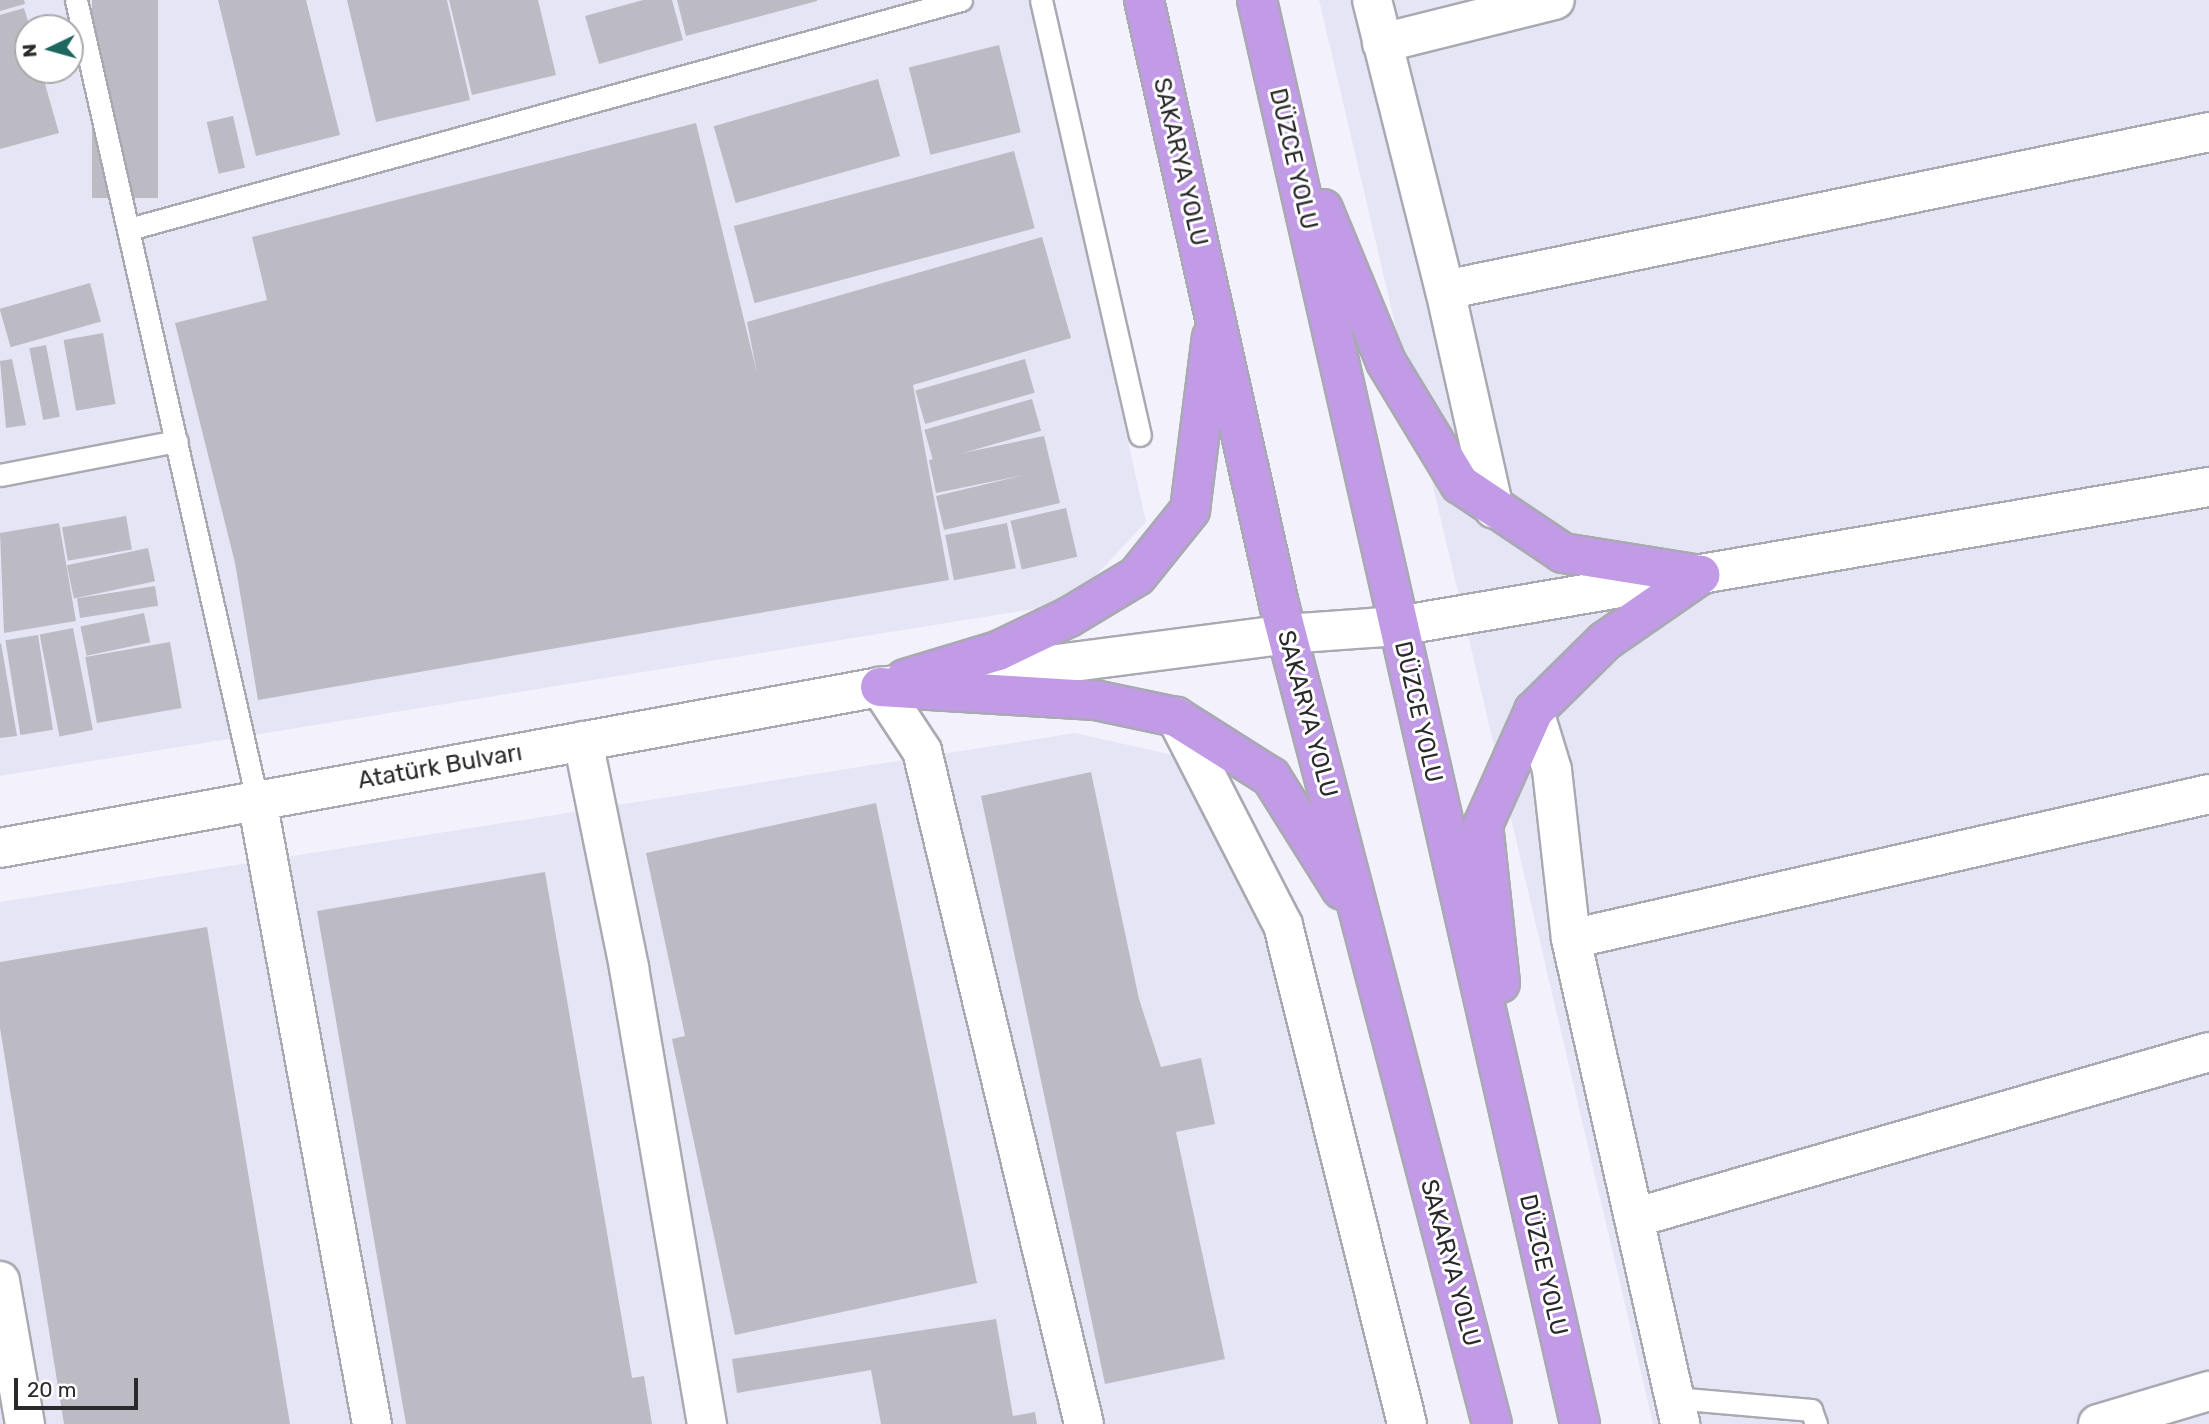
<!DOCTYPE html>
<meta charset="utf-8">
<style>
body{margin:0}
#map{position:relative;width:2209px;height:1424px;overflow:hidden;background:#f3f2fc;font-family:Rubik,sans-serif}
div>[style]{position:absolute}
.built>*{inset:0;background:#e6e5f6}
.building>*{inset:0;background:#bcbbc4;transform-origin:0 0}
.roads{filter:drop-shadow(2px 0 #a9a9b2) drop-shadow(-2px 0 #a9a9b2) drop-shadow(0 2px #a9a9b2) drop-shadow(0 -2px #a9a9b2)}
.service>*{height:21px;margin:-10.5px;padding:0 10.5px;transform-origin:10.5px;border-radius:10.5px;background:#fff}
.minor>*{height:38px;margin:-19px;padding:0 19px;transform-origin:19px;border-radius:19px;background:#fff}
.secondary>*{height:38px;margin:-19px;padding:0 19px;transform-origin:19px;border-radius:19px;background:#fff}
.trunk>*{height:38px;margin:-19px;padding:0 19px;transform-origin:19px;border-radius:19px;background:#c29be6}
span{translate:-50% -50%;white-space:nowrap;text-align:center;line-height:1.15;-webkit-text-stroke:6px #fff;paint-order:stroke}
.street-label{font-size:24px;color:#2a2a2d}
.north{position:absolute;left:14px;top:14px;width:70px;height:70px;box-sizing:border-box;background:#fff;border:2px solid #aaaaab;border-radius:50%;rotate:265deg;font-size:19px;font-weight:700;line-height:28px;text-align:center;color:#2a2a2d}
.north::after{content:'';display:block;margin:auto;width:24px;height:32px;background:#1e675f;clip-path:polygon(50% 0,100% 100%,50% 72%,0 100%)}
.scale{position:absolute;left:14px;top:1378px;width:124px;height:32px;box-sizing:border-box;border:4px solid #2a2a2d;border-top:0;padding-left:9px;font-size:21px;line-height:24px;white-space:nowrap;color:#2a2a2d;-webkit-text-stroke:5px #fff;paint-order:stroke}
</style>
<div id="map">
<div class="built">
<i style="clip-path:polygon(evenodd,0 0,1030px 0,1146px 522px,1070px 603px,0 776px,0 0,28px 28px,70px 28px,70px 70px,28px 70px,28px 28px)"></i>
<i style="clip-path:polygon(1319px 0,2209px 0,2209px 1424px,1653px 1424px)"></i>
<i style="clip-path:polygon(1075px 733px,1191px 759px,1272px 876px,1404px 1424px,0 1424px,0 902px)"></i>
</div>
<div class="building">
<i style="clip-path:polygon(0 0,24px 0,25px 4px,0 11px)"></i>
<i style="left:92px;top:0;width:66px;height:198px"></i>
<i style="clip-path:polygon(218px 0,306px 0,340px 135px,256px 156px)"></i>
<i style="clip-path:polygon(347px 0,447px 0,470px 100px,376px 122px)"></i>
<i style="clip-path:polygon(449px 0,538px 0,556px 75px,472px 95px)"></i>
<i style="clip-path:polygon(643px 0,672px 0,683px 40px,599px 64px,585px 16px)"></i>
<i style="clip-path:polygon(677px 0,817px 0,817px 1px,686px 36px)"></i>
<i style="clip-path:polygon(24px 8px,30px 28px,28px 70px,41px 70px,59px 133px,0 149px,0 15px)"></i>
<i style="left:999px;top:45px;width:90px;height:93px;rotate:76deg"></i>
<i style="left:878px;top:79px;width:80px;height:171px;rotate:74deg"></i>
<i style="left:233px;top:116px;width:53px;height:27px;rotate:77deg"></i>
<i style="clip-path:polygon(696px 123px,757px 373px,747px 322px,1042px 237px,1071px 338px,913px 385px,949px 580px,258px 700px,235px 563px,175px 323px,267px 300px,252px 237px)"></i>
<i style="left:1014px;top:151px;width:80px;height:290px;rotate:75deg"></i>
<i style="left:90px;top:283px;width:40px;height:94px;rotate:74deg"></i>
<i style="left:103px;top:333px;width:72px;height:40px;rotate:80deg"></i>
<i style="left:46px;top:345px;width:73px;height:17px;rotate:79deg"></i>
<i style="clip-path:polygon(12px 359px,26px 425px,6px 428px,0 361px)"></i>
<i style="left:1025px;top:359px;width:35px;height:114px;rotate:74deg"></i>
<i style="left:1032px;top:399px;width:33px;height:112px;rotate:74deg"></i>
<i style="clip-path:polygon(1044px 436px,1060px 503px,944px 530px,936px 496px,1024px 475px,936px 493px,929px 460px)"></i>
<i style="left:1066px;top:508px;width:50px;height:57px;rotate:77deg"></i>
<i style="left:126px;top:516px;width:34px;height:65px;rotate:80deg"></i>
<i style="clip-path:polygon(59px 523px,76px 621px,4px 633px,0 533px)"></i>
<i style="left:1007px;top:523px;width:46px;height:63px;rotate:79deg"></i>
<i style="left:148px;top:548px;width:34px;height:83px;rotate:78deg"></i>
<i style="left:155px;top:586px;width:20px;height:79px;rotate:81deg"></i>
<i style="left:144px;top:613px;width:30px;height:65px;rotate:78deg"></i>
<i style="left:73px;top:628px;width:104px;height:34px;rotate:79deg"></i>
<i style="left:38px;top:635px;width:96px;height:33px;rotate:81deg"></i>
<i style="left:170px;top:642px;width:67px;height:86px;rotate:80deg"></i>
<i style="clip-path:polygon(1px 643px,17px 736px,0 738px,0 644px)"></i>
<i style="clip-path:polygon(1091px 772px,1139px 999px,1161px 1067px,1201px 1058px,1215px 1124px,1176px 1132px,1225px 1359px,1105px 1384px,981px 796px)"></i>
<i style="clip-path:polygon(876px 803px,977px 1283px,735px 1335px,672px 1039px,685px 1036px,646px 853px)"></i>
<i style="clip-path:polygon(545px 872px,632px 1378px,644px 1376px,652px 1424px,406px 1424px,317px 911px)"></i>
<i style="clip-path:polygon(207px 927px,290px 1424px,64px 1424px,0 1028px,0 962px)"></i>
<i style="clip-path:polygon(996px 1319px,1013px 1416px,1035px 1412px,1037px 1424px,881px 1424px,871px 1370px,737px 1393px,732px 1359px)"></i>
</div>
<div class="roads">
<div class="service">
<i style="left:76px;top:0;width:820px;rotate:77.25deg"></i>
<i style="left:1041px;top:0;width:446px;rotate:77.2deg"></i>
<i style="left:129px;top:229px;width:863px;rotate:-15.39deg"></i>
<i style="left:0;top:475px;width:180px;rotate:-10.9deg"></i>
<i style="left:1674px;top:1398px;width:138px;rotate:5deg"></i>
<i style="left:1811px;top:1410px;width:15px;rotate:70deg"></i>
</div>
<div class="minor">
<i style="left:1372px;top:0;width:299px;rotate:75.9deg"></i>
<i style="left:1445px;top:290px;width:224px;rotate:77.4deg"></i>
<i style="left:1382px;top:43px;width:178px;rotate:-14deg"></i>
<i style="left:1445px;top:290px;width:780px;rotate:-11.68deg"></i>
<i style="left:1534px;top:711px;width:62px;rotate:73deg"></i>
<i style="left:1552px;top:770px;width:170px;rotate:83.6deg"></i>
<i style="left:1571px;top:939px;width:497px;rotate:77.3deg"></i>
<i style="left:1176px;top:717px;width:234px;rotate:62.8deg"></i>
<i style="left:1283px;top:925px;width:514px;rotate:76.04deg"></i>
<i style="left:583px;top:741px;width:232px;rotate:78.5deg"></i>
<i style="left:629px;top:968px;width:463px;rotate:80.3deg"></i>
<i style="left:257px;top:800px;width:635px;rotate:79.56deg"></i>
<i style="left:1571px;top:939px;width:654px;rotate:-12.8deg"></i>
<i style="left:1634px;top:1218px;width:598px;rotate:-16.1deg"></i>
<i style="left:0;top:1281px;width:145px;rotate:80.1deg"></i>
<i style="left:1084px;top:1424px;width:692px;rotate:-103.53deg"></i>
<i style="left:922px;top:751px;width:77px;rotate:-123.3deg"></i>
<i style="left:880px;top:687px;width:409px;rotate:-7.4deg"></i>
<i style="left:1286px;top:634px;width:112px;rotate:-4.1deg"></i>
<i style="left:1398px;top:626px;width:823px;rotate:-9.73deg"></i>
<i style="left:2098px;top:1424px;width:116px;rotate:-16.6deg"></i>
</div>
<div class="secondary">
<i style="left:0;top:848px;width:895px;rotate:-10.37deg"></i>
</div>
<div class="trunk">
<i style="left:1144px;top:0;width:619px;rotate:77.4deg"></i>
<i style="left:1279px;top:604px;width:847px;rotate:75.44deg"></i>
<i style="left:1257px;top:0;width:1460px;rotate:77.22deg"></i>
<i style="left:1323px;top:209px;width:165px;rotate:67.6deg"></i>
<i style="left:1386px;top:362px;width:143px;rotate:58.8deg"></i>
<i style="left:1460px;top:484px;width:124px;rotate:33.8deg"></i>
<i style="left:1563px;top:553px;width:139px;rotate:9.1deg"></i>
<i style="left:905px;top:679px;width:97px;rotate:-16.8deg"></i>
<i style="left:998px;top:651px;width:79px;rotate:-25.6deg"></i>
<i style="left:1069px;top:617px;width:79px;rotate:-31.1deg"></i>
<i style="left:1137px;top:576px;width:85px;rotate:-51.2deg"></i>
<i style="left:1190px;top:510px;width:174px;rotate:-82.8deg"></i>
<i style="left:880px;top:687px;width:215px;rotate:3.5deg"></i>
<i style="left:1095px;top:700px;width:83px;rotate:11.9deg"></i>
<i style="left:1176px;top:717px;width:112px;rotate:32.3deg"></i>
<i style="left:1271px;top:777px;width:133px;rotate:57.9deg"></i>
<i style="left:1500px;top:983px;width:159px;rotate:-96.1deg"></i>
<i style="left:1483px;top:825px;width:125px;rotate:-65.9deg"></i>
<i style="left:1534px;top:711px;width:100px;rotate:-44.6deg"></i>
<i style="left:1605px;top:641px;width:116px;rotate:-34.8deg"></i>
</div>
</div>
<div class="street-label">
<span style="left:1293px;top:159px;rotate:77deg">DÜZCE YOLU</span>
<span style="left:1180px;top:162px;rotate:77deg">SAKARYA YOLU</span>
<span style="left:1418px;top:712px;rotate:77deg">DÜZCE YOLU</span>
<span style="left:1307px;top:714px;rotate:75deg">SAKARYA YOLU</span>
<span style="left:440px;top:767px;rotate:-10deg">Atatürk Bulvarı</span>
<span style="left:1450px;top:1263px;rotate:75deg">SAKARYA YOLU</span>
<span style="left:1543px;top:1265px;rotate:77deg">DÜZCE YOLU</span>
</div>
<div class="north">N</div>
<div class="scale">20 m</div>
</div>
